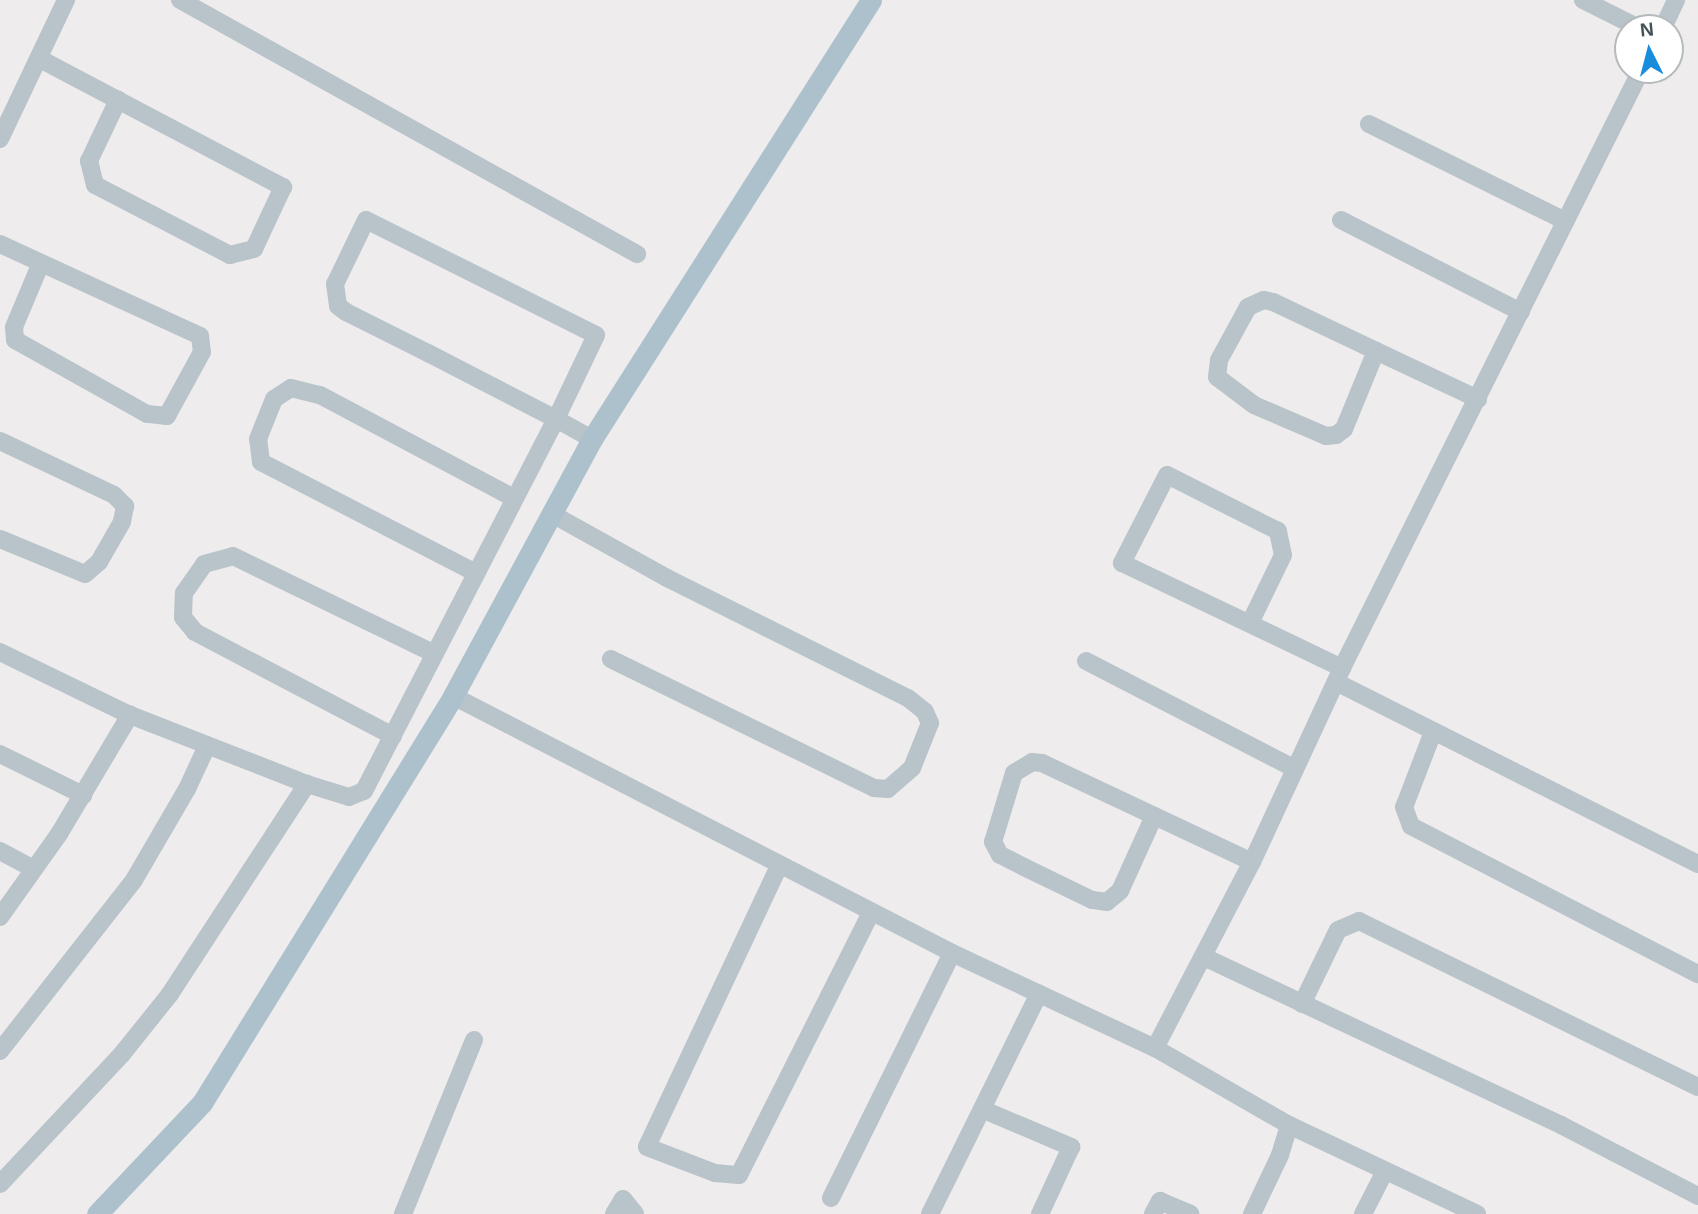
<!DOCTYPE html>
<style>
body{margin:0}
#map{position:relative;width:1698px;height:1214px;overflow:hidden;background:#efeced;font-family:Helvetica,sans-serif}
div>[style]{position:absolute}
.minor>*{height:18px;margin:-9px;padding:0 9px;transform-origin:9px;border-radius:9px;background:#b8c4ca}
.major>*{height:21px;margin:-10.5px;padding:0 10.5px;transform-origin:10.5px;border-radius:10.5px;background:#acc1cc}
span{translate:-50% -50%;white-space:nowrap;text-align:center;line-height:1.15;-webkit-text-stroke:5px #fff;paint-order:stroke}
.north{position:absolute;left:1614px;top:14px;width:70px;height:70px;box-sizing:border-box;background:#fff;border:2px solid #b5babd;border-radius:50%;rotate:354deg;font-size:19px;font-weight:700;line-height:28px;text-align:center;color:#45535a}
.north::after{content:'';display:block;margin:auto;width:24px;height:32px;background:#1a8cdc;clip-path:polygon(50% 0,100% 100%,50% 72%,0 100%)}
</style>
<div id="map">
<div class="minor">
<i style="left:180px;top:0;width:523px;rotate:29.07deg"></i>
<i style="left:1583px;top:0;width:63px;rotate:26.6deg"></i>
<i style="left:1663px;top:28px;width:31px;rotate:-65deg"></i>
<i style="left:40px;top:59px;width:275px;rotate:27.8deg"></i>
<i style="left:283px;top:187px;width:68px;rotate:115.1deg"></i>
<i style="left:254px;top:249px;width:25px;rotate:166deg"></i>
<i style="left:230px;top:255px;width:152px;rotate:-152.6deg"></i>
<i style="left:95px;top:185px;width:25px;rotate:-104deg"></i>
<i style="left:89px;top:161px;width:68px;rotate:-64.6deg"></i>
<i style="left:1369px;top:124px;width:219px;rotate:26.3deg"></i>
<i style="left:0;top:139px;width:154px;rotate:-64.6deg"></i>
<i style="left:1341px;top:220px;width:202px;rotate:27.1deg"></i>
<i style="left:0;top:244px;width:220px;rotate:24.7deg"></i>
<i style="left:200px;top:336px;width:16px;rotate:83deg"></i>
<i style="left:202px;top:352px;width:73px;rotate:118.7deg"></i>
<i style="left:167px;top:416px;width:20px;rotate:-174deg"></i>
<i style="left:147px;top:414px;width:151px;rotate:-150.7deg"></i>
<i style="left:15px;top:340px;width:13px;rotate:-94deg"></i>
<i style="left:14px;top:327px;width:67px;rotate:-67.2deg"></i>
<i style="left:1376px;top:351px;width:84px;rotate:112.3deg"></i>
<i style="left:1344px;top:429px;width:10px;rotate:143deg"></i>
<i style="left:1336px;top:435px;width:10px;rotate:174deg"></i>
<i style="left:1326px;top:436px;width:78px;rotate:-156.7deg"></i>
<i style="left:1254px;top:405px;width:46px;rotate:-142.9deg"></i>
<i style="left:1217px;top:377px;width:17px;rotate:-83deg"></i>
<i style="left:1219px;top:360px;width:60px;rotate:-61.3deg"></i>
<i style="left:1248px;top:307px;width:17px;rotate:-24deg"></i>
<i style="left:1264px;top:300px;width:9px;rotate:13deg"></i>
<i style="left:1273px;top:302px;width:114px;rotate:25.4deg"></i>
<i style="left:1376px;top:351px;width:113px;rotate:25.2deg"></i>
<i style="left:0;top:441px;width:126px;rotate:25.3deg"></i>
<i style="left:114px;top:495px;width:16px;rotate:45deg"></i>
<i style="left:125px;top:506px;width:16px;rotate:101deg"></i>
<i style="left:122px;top:522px;width:46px;rotate:119.9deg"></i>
<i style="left:99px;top:562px;width:18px;rotate:139deg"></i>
<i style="left:85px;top:574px;width:92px;rotate:-157.6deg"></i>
<i style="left:552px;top:514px;width:132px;rotate:29.1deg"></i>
<i style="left:667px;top:578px;width:269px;rotate:26.5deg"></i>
<i style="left:908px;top:698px;width:22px;rotate:39deg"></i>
<i style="left:925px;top:712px;width:12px;rotate:66deg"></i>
<i style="left:930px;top:723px;width:48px;rotate:111.8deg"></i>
<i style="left:912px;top:768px;width:32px;rotate:139deg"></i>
<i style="left:888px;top:789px;width:14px;rotate:-176deg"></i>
<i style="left:874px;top:788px;width:293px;rotate:-153.9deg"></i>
<i style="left:476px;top:573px;width:242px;rotate:-152.7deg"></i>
<i style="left:261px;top:462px;width:23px;rotate:-97deg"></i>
<i style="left:258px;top:439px;width:43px;rotate:-68.2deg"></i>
<i style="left:274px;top:399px;width:20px;rotate:-33deg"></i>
<i style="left:291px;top:388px;width:30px;rotate:14deg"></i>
<i style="left:320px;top:395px;width:220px;rotate:28deg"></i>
<i style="left:1251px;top:621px;width:73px;rotate:-64.1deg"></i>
<i style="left:1283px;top:555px;width:25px;rotate:-102deg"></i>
<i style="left:1278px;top:531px;width:124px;rotate:-153.2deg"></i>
<i style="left:1167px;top:475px;width:99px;rotate:117.1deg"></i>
<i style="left:1122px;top:563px;width:244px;rotate:25.5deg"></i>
<i style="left:0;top:652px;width:144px;rotate:25.9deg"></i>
<i style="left:130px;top:715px;width:190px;rotate:21.3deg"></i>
<i style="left:307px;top:784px;width:44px;rotate:17.2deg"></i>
<i style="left:349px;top:797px;width:16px;rotate:-22deg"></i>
<i style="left:364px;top:791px;width:419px;rotate:-62.7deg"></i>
<i style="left:556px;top:419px;width:93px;rotate:-64.5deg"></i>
<i style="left:596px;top:335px;width:257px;rotate:-153.4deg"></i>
<i style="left:366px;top:220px;width:71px;rotate:115.8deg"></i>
<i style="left:335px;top:284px;width:22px;rotate:82deg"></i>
<i style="left:338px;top:306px;width:10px;rotate:37deg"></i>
<i style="left:346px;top:312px;width:92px;rotate:26.6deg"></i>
<i style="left:428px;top:353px;width:144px;rotate:27.3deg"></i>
<i style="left:556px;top:419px;width:41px;rotate:29.1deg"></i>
<i style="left:1086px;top:661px;width:235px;rotate:27.3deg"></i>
<i style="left:1336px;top:682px;width:405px;rotate:26.7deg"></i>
<i style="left:453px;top:696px;width:561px;rotate:27.25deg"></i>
<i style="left:952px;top:953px;width:224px;rotate:25.1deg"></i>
<i style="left:1155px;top:1048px;width:155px;rotate:29.9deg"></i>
<i style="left:1289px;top:1125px;width:208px;rotate:25.3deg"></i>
<i style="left:1433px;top:732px;width:80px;rotate:111.1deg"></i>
<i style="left:1404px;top:807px;width:20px;rotate:70deg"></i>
<i style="left:1411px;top:826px;width:323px;rotate:27.3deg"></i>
<i style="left:393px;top:736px;width:224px;rotate:-152.3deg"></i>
<i style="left:195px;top:632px;width:19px;rotate:-129deg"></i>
<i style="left:183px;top:617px;width:24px;rotate:-88deg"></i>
<i style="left:184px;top:593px;width:35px;rotate:-55deg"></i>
<i style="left:204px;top:564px;width:30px;rotate:-15deg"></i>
<i style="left:233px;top:556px;width:222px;rotate:25.9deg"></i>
<i style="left:0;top:754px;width:93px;rotate:26.3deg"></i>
<i style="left:1154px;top:816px;width:82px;rotate:114.4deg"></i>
<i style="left:1120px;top:891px;width:17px;rotate:140deg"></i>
<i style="left:1107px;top:902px;width:15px;rotate:-172deg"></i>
<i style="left:1092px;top:900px;width:76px;rotate:-154.1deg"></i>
<i style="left:1024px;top:867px;width:27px;rotate:-153deg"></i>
<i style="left:1000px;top:855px;width:15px;rotate:-118deg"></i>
<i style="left:993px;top:842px;width:72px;rotate:-73.1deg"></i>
<i style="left:1014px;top:773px;width:21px;rotate:-31deg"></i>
<i style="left:1032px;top:762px;width:10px;rotate:6deg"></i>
<i style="left:1042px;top:763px;width:232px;rotate:25.2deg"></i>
<i style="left:0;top:851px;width:38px;rotate:28deg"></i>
<i style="left:779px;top:866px;width:310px;rotate:115.2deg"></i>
<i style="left:647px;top:1147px;width:73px;rotate:20.9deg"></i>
<i style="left:715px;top:1173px;width:24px;rotate:5deg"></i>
<i style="left:739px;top:1175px;width:294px;rotate:-63.3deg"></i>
<i style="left:0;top:917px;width:102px;rotate:-54.6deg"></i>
<i style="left:59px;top:834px;width:139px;rotate:-59.2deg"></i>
<i style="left:1204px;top:957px;width:395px;rotate:25.2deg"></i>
<i style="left:1561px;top:1125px;width:154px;rotate:27.4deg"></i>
<i style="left:1302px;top:1004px;width:82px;rotate:-64.1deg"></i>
<i style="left:1338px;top:930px;width:23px;rotate:-23deg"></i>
<i style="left:1359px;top:921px;width:377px;rotate:26.1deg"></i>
<i style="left:1155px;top:1048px;width:210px;rotate:-62.5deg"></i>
<i style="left:1252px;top:862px;width:214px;rotate:-65.1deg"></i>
<i style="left:1342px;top:668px;width:669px;rotate:-63.43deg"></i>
<i style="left:0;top:1051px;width:217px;rotate:-51.9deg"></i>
<i style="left:134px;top:880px;width:105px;rotate:-59.8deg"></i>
<i style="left:187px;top:789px;width:47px;rotate:-65.1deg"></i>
<i style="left:984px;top:1110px;width:95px;rotate:23deg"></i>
<i style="left:1071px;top:1147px;width:74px;rotate:114.8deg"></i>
<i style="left:0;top:1184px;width:178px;rotate:-46.8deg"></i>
<i style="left:122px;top:1054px;width:77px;rotate:-51.3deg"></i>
<i style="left:170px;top:994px;width:251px;rotate:-56.9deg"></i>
<i style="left:831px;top:1198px;width:273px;rotate:-63.7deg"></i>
<i style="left:403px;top:1214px;width:188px;rotate:-67.8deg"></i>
<i style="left:614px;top:1214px;width:17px;rotate:-59deg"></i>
<i style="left:623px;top:1199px;width:19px;rotate:51deg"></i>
<i style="left:930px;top:1214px;width:246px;rotate:-63.7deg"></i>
<i style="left:1153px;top:1214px;width:15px;rotate:-62deg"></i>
<i style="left:1160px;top:1201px;width:33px;rotate:23deg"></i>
<i style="left:1252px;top:1214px;width:65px;rotate:-64.6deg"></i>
<i style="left:1280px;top:1155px;width:31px;rotate:-73deg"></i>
<i style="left:1363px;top:1214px;width:48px;rotate:-62.9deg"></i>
</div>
<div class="major">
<i style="left:97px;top:1214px;width:153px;rotate:-46.6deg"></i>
<i style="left:202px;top:1103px;width:478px;rotate:-58.3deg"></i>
<i style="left:453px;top:696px;width:292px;rotate:-61.6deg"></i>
<i style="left:592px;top:439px;width:520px;rotate:-57.56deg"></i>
</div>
<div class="north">N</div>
</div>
